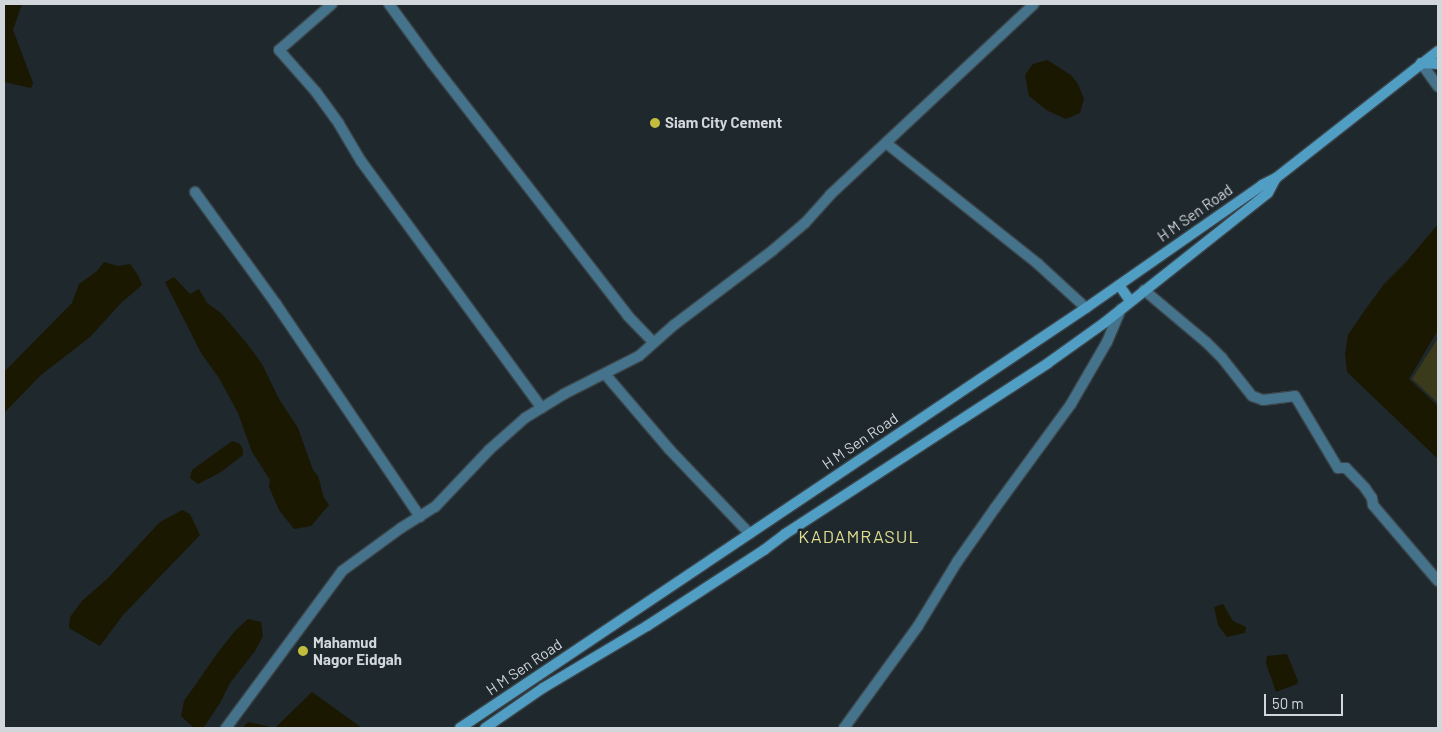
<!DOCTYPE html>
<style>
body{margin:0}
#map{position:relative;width:1442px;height:732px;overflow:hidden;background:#1e282d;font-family:Barlow,sans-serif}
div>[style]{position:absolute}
.green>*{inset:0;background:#3b3a1a}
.water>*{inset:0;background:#1a1800}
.roads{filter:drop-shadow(1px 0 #3b4449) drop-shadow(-1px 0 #3b4449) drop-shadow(0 1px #3b4449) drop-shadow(0 -1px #3b4449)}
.minor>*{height:10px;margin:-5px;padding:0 5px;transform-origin:5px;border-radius:5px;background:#45738b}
.tertiary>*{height:10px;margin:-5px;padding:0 5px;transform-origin:5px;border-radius:5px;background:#45738b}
.secondary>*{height:10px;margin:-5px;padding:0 5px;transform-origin:5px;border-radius:5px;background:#519ec5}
.dots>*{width:14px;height:14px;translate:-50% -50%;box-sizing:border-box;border:2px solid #1e282d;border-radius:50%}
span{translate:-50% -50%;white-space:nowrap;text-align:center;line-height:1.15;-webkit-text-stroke:5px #1e282d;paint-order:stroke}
.poi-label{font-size:15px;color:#d1d7da;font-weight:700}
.left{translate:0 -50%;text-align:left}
.street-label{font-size:15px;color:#d1d7da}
.quarter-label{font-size:18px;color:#e1de8f;letter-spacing:1px}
.frame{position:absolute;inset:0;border:5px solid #d1d7da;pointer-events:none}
.scale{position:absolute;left:1264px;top:694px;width:79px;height:22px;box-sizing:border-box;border:2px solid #d1d7da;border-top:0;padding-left:6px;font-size:15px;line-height:18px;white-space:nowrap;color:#d1d7da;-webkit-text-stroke:4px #1e282d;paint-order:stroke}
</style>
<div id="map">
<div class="green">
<i style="clip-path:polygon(1438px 338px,1438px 403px,1412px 379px)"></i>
</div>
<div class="water">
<i style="clip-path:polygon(4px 4px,22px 4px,13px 30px,33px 83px,31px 88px,4px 82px)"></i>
<i style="clip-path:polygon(1047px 60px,1071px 75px,1078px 84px,1084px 99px,1080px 113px,1066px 119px,1048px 111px,1029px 96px,1025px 75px,1033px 64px)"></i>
<i style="clip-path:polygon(1438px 224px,1438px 330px,1409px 379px,1438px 406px,1438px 459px,1347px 372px,1345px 354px,1348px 335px,1365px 310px,1384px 284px,1407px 261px)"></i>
<i style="clip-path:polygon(104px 262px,118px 266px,130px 264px,138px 275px,142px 285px,121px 303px,90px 337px,41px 375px,4px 413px,4px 372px,72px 303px,79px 284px,97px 271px)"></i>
<i style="clip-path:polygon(174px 277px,190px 294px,199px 289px,207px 303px,221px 313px,248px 345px,262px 364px,279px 399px,298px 428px,313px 470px,318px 476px,324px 498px,329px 505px,311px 526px,294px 529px,279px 510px,269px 487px,270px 480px,252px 452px,238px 413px,219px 378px,201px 353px,165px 282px)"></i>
<i style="clip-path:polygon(232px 441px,240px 444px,243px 450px,243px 455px,221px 472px,198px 484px,190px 478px,192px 470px)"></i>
<i style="clip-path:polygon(182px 510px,190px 514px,200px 535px,123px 615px,100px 646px,69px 628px,70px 617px,82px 601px,108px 578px,160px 522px)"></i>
<i style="clip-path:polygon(1223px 604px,1233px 621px,1246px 627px,1245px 633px,1227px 637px,1218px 625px,1214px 607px)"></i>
<i style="clip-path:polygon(248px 619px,261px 622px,263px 636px,255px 651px,230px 683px,220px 703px,204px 727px,194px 728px,181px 716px,184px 701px,219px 651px,235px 631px)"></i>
<i style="clip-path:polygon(1287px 654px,1298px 681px,1297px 684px,1276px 692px,1266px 663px,1267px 656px)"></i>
<i style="clip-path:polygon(312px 692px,362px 728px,242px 728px,248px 722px,275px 728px)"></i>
</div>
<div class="roads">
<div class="minor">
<i style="left:332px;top:4px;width:70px;rotate:139deg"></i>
<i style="left:279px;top:50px;width:56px;rotate:48.6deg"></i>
<i style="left:316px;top:92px;width:39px;rotate:54deg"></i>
<i style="left:339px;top:124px;width:43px;rotate:59.3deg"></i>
<i style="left:361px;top:161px;width:306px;rotate:53.8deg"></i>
<i style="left:389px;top:4px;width:73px;rotate:53.9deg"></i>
<i style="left:432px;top:63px;width:320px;rotate:52.2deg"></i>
<i style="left:628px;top:316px;width:37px;rotate:46deg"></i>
<i style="left:1421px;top:63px;width:29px;rotate:54deg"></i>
<i style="left:886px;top:143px;width:194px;rotate:38.5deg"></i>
<i style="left:1038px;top:264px;width:65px;rotate:42.5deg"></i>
<i style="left:195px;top:192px;width:138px;rotate:54.1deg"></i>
<i style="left:276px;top:304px;width:257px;rotate:55.9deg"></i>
<i style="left:1144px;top:290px;width:81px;rotate:40deg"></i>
<i style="left:1206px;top:342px;width:23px;rotate:45deg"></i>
<i style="left:1222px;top:358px;width:48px;rotate:51.7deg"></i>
<i style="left:1252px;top:396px;width:12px;rotate:20deg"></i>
<i style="left:1263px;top:400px;width:32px;rotate:-7deg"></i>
<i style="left:1295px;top:396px;width:84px;rotate:59.2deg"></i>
<i style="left:1338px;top:468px;width:8px"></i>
<i style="left:1346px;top:468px;width:28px;rotate:46deg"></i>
<i style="left:1365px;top:488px;width:12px;rotate:55deg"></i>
<i style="left:1372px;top:498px;width:7px;rotate:82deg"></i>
<i style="left:1373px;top:505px;width:100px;rotate:49.5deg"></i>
<i style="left:605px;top:374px;width:99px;rotate:49.5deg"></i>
<i style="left:669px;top:449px;width:117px;rotate:46.4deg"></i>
<i style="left:844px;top:728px;width:126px;rotate:-54deg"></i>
<i style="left:918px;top:626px;width:75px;rotate:-58.6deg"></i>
<i style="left:957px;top:562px;width:66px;rotate:-54.9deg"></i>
<i style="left:995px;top:508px;width:129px;rotate:-53.8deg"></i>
<i style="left:1071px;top:404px;width:72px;rotate:-59.9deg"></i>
<i style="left:1107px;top:342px;width:36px;rotate:-67deg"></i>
</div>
<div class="tertiary">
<i style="left:226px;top:728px;width:195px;rotate:-53.5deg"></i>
<i style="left:342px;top:571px;width:73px;rotate:-36.1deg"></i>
<i style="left:401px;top:528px;width:40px;rotate:-32deg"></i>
<i style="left:435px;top:507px;width:79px;rotate:-46.5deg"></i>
<i style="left:489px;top:450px;width:48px;rotate:-41.6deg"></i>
<i style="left:525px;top:418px;width:46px;rotate:-31.6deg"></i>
<i style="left:564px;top:394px;width:84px;rotate:-26.9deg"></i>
<i style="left:639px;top:356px;width:47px;rotate:-41.5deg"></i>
<i style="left:674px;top:325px;width:124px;rotate:-37.1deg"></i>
<i style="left:773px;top:250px;width:42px;rotate:-40.2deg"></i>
<i style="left:805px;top:223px;width:38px;rotate:-48deg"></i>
<i style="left:830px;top:195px;width:279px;rotate:-43.1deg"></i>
</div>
<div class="secondary">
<i style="left:1421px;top:63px;width:17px;rotate:3deg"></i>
<i style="left:1119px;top:285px;width:19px;rotate:55deg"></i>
<i style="left:460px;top:728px;width:754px;rotate:-33.86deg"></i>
<i style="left:1086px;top:308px;width:215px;rotate:-34.9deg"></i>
<i style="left:1262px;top:185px;width:16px;rotate:-27deg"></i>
<i style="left:1276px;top:178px;width:206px;rotate:-38.1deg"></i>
<i style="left:485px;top:728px;width:70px;rotate:-34.6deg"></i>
<i style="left:543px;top:688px;width:121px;rotate:-30.8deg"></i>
<i style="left:647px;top:626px;width:140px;rotate:-33deg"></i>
<i style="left:764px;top:550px;width:26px;rotate:-37deg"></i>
<i style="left:785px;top:534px;width:314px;rotate:-33deg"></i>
<i style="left:1048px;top:363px;width:69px;rotate:-35.5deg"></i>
<i style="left:1104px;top:323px;width:209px;rotate:-38.4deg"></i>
<i style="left:1268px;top:193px;width:17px;rotate:-62deg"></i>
</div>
</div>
<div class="dots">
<i style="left:655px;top:123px;background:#c3bd3e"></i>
<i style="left:303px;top:651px;background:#c3bd3e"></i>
</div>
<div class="poi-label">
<span class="left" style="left:665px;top:123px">Siam City Cement</span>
<span class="left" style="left:313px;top:651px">Mahamud<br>Nagor Eidgah</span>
</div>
<div class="street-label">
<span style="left:1195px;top:213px;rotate:-35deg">H M Sen Road</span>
<span style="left:860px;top:441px;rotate:-34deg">H M Sen Road</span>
<span style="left:524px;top:667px;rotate:-34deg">H M Sen Road</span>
</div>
<div class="quarter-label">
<span style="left:859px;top:536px">KADAMRASUL</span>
</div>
<div class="frame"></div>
<div class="scale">50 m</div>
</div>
